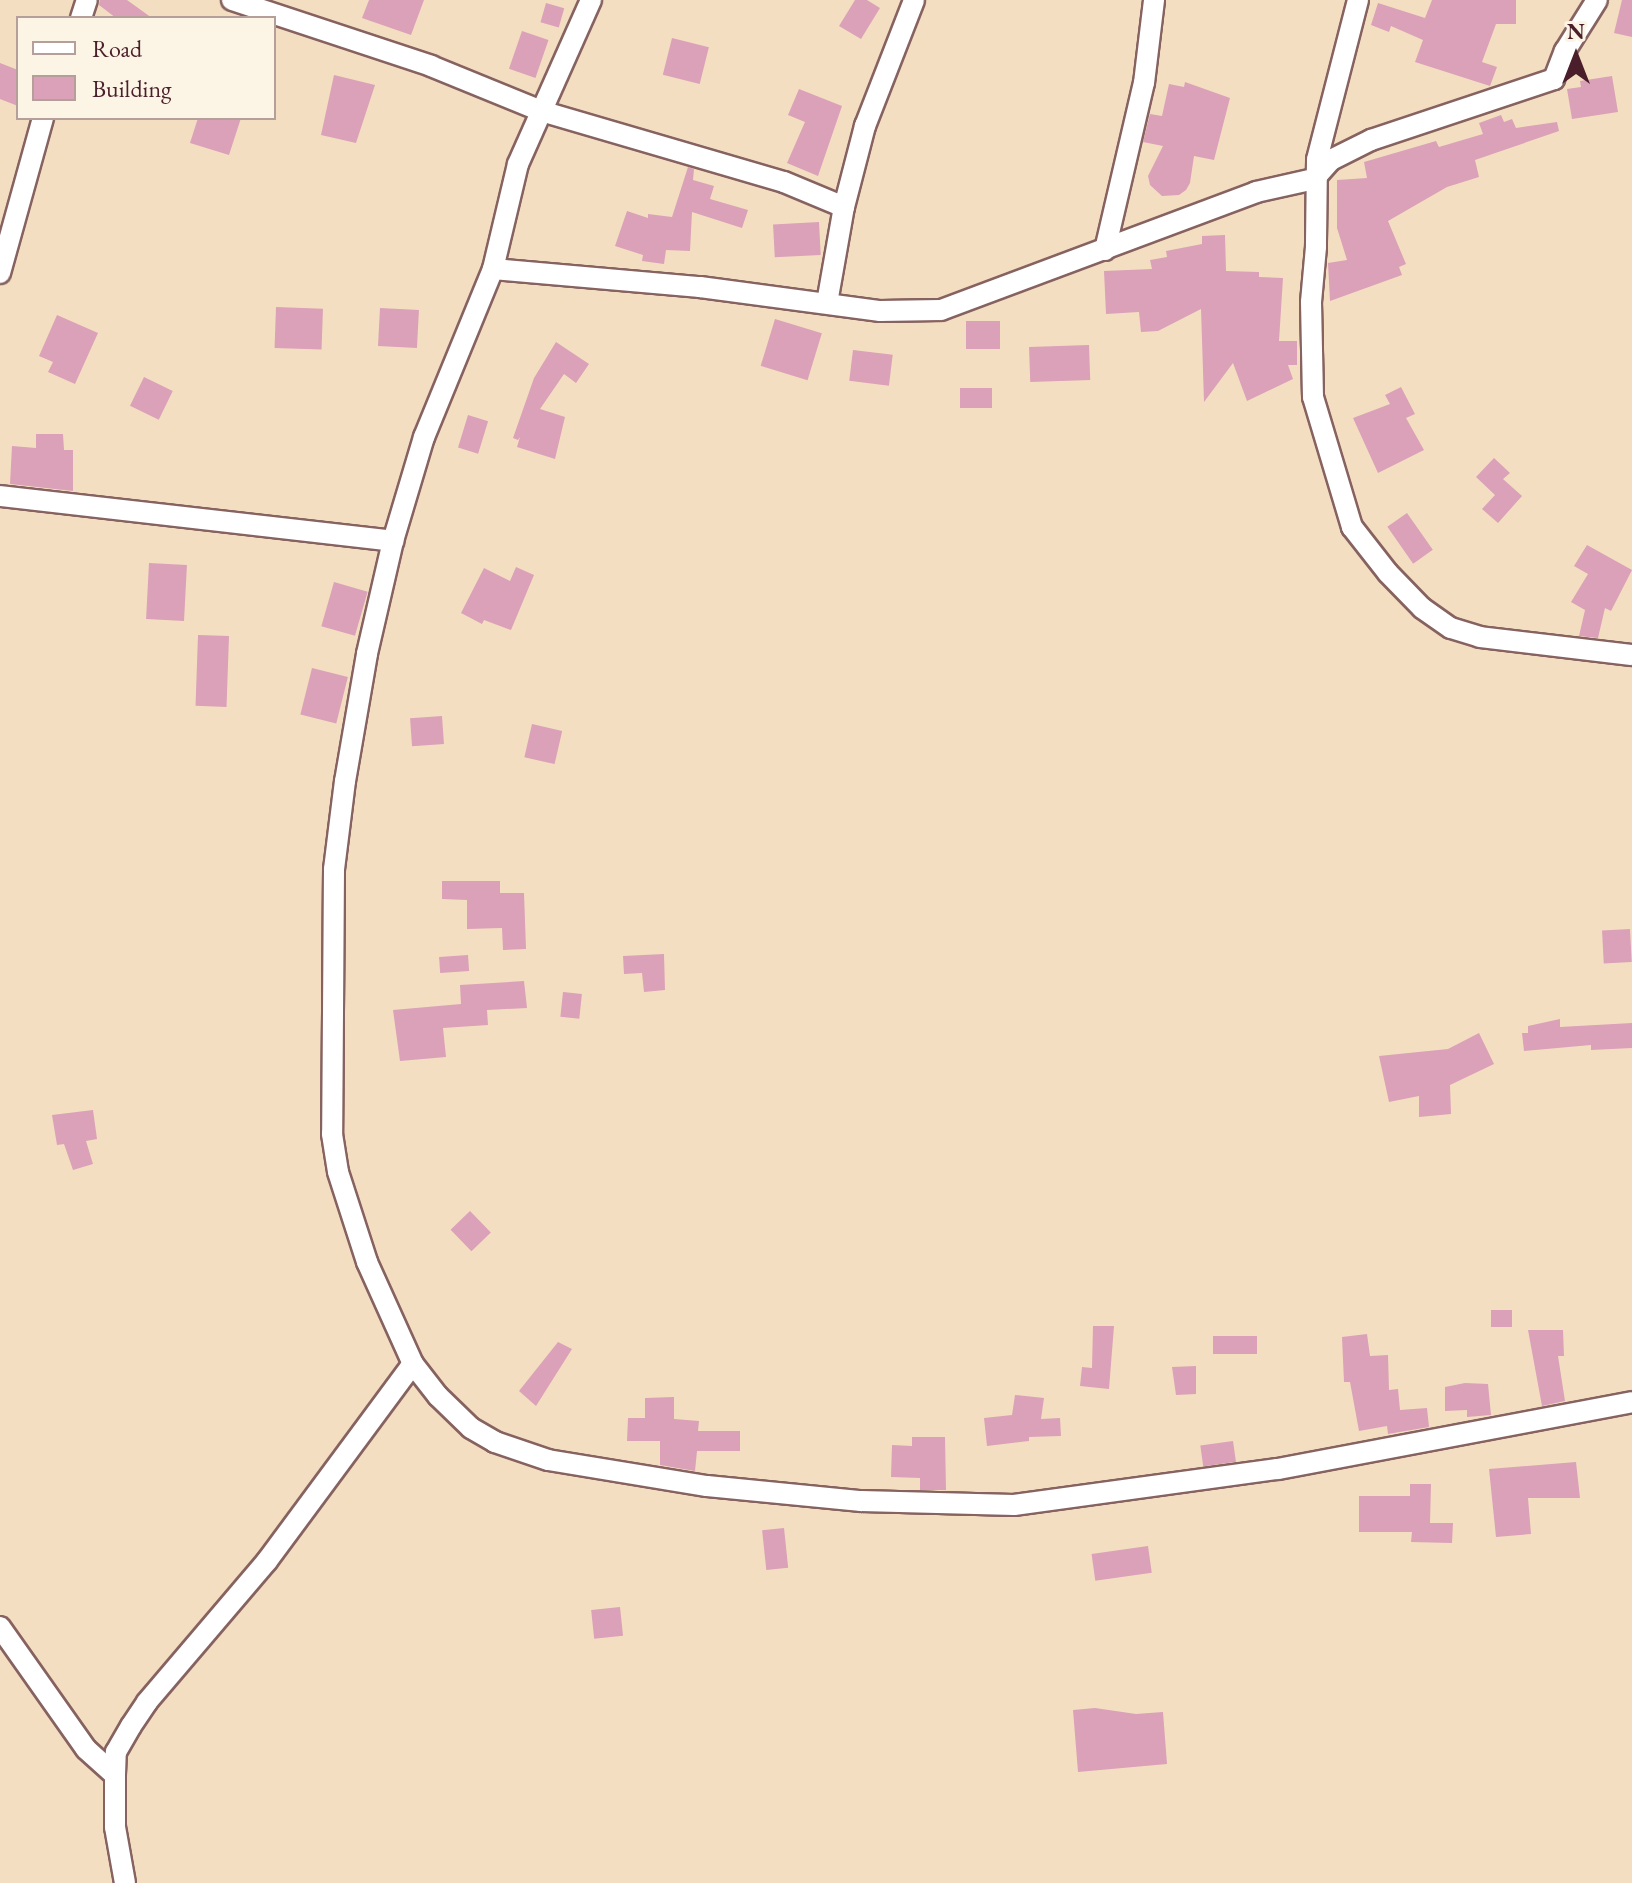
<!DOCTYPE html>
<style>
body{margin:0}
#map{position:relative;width:1632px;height:1883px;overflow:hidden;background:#f4dec1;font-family:"EB Garamond",serif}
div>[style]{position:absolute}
.building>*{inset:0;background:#daa1b8;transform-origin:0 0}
.roads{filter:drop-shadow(2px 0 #866260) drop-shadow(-2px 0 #866260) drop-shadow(0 2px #866260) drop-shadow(0 -2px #866260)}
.minor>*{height:20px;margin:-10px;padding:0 10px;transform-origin:10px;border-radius:10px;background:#fff}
span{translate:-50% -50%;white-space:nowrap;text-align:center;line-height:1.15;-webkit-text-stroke:7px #fcf5e5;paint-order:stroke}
.legend{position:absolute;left:16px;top:16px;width:260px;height:104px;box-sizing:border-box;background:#fcf5e5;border:2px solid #b59f9b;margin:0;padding:10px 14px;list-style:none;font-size:24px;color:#4a1f2b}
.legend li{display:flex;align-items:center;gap:16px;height:40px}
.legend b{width:40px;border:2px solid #b59f9b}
.north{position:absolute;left:1536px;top:16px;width:80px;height:80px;-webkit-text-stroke:6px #fcf5e5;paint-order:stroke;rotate:0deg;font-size:22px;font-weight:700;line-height:32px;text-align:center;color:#4a1f2b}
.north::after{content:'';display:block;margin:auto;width:28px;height:36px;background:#4a1f2b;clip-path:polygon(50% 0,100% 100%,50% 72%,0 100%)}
</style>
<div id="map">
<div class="building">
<i style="clip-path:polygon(100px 0,127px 0,152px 18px,116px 18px,99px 5px)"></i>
<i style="clip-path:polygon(369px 0,424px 0,411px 35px,362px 18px)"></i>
<i style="clip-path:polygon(855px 0,867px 0,880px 8px,861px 39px,839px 26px)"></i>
<i style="clip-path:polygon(1432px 0,1516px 0,1516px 24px,1496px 24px,1482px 62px,1497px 67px,1490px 86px,1415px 62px,1423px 40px,1391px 26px,1389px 32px,1371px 25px,1378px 3px,1425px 18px)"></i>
<i style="clip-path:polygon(1622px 0,1632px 0,1632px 37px,1614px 33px)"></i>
<i style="left:546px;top:3px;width:19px;height:20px;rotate:16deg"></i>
<i style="left:522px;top:31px;width:28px;height:40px;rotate:19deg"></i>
<i style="left:672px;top:38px;width:38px;height:38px;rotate:14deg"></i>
<i style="clip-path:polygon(0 63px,18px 70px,18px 106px,0 99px)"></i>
<i style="clip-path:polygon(334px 75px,375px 85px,356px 143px,321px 135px)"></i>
<i style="clip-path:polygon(1612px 76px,1618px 112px,1572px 119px,1567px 89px,1581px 87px,1580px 81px)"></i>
<i style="clip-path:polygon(1185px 82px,1230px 98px,1214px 160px,1194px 156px,1190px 183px,1186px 190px,1179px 195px,1162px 196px,1150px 185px,1148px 176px,1163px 146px,1143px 142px,1150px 114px,1162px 116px,1169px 84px,1184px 87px)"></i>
<i style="clip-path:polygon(799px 89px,842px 106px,818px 176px,787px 163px,805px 122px,788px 115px)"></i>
<i style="clip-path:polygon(1501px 115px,1504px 122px,1512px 119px,1516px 128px,1557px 122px,1559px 131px,1475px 160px,1479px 177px,1447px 187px,1388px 221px,1406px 264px,1399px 267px,1402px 275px,1330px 301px,1328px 263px,1347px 260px,1337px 228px,1337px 180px,1367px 178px,1364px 162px,1436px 141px,1439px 147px,1483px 134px,1479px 123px)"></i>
<i style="clip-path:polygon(198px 118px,241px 118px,229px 155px,190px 143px)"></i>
<i style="clip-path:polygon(688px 167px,694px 169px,693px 180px,714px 186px,710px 199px,748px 210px,742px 228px,692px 212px,690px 251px,666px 250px,664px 264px,642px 261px,643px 255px,615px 246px,627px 211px,648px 218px,648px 214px,672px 217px)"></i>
<i style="left:819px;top:222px;width:33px;height:46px;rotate:87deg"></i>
<i style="clip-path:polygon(1225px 235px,1226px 271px,1259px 272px,1259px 277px,1283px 278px,1279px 341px,1297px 341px,1297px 365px,1288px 365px,1293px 379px,1247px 401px,1233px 363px,1204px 402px,1201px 309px,1158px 331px,1141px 332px,1139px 312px,1106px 314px,1104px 271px,1152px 269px,1150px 260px,1167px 257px,1166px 251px,1202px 244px,1202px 236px)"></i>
<i style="left:276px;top:307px;width:47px;height:41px;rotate:2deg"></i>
<i style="left:380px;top:308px;width:39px;height:38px;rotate:3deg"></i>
<i style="clip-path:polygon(57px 315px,98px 333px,75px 384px,48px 372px,53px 362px,39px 356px)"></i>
<i style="left:775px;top:319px;width:49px;height:49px;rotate:17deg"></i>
<i style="left:966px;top:321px;width:34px;height:28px"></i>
<i style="clip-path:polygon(556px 342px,589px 364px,576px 383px,564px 374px,540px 409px,565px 417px,555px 459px,517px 447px,520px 437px,518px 440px,513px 438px,534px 378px)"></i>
<i style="left:1089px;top:345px;width:35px;height:60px;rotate:88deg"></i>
<i style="left:853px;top:350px;width:40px;height:31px;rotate:7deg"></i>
<i style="left:144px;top:377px;width:32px;height:32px;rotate:26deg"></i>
<i style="clip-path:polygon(1401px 387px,1415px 414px,1406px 418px,1424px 450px,1378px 473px,1353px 418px,1390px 404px,1385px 395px)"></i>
<i style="left:960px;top:388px;width:32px;height:20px"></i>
<i style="left:468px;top:415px;width:21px;height:34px;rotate:17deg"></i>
<i style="clip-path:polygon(36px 434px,63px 434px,64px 450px,73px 450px,73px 491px,10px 484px,12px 446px,36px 448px)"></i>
<i style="clip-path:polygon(1494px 458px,1510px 473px,1503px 479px,1522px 496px,1498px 523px,1482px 509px,1495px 495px,1476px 477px)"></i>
<i style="left:1407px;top:513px;width:45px;height:24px;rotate:55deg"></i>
<i style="clip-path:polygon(1587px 545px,1632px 570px,1611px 611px,1605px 608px,1598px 638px,1579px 636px,1585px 610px,1571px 602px,1588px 574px,1574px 566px)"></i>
<i style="left:149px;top:563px;width:38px;height:56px;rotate:3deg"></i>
<i style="clip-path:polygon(516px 567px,534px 575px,511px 630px,484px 620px,482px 624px,461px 613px,484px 568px,510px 581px)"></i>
<i style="left:334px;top:582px;width:35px;height:46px;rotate:16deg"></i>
<i style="left:229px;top:636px;width:71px;height:31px;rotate:92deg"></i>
<i style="left:312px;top:668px;width:37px;height:48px;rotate:14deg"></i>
<i style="left:442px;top:716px;width:28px;height:32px;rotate:86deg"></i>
<i style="left:532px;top:724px;width:31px;height:34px;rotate:13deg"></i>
<i style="clip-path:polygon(442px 881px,500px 881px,500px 893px,524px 893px,526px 949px,503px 950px,502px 928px,467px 929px,467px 900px,442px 899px)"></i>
<i style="left:1630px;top:929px;width:33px;height:28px;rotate:87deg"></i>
<i style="clip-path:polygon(664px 954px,665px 990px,644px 992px,642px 973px,624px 974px,623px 956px)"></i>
<i style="left:468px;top:955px;width:16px;height:29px;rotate:86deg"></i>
<i style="clip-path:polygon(524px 981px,527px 1008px,487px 1010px,488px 1025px,443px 1028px,446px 1057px,400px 1061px,393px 1010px,461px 1004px,460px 985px)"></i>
<i style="left:563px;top:992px;width:19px;height:25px;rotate:6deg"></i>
<i style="clip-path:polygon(1560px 1019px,1560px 1027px,1632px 1023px,1632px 1048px,1591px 1050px,1591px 1045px,1524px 1051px,1522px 1033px,1528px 1033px,1528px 1026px)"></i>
<i style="clip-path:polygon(1479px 1033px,1494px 1064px,1450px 1085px,1451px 1114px,1419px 1117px,1419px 1096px,1389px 1102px,1379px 1056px,1448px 1049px)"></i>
<i style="clip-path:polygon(93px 1110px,97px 1139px,86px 1141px,93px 1164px,73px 1170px,64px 1144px,57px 1145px,52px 1115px)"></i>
<i style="left:470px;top:1211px;width:30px;height:27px;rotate:46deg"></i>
<i style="left:1491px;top:1310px;width:21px;height:17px"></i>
<i style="clip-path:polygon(1093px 1326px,1114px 1326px,1109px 1389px,1080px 1386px,1082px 1367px,1092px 1368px)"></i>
<i style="clip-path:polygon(1528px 1330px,1563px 1330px,1564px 1356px,1558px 1356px,1565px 1401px,1542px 1406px)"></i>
<i style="clip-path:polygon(1367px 1334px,1370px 1356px,1388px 1355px,1389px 1390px,1398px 1389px,1400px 1410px,1427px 1408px,1429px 1427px,1388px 1434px,1387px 1426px,1359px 1431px,1350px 1382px,1344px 1382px,1342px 1337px)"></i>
<i style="left:1213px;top:1336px;width:44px;height:18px"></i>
<i style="clip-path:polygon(558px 1342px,572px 1349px,536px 1406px,519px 1391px)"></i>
<i style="clip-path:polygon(1196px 1366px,1196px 1394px,1176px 1395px,1172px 1367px)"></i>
<i style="clip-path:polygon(1465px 1383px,1488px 1384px,1491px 1415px,1467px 1417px,1467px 1410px,1445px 1411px,1445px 1387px)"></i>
<i style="clip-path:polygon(1015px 1395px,1044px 1398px,1041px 1419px,1060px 1418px,1061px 1436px,1029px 1437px,1029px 1441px,987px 1446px,984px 1418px,1012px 1415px)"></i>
<i style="clip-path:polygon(674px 1397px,674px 1419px,699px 1421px,698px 1431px,740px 1431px,740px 1451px,697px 1451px,695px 1471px,660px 1465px,660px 1441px,627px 1441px,628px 1418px,645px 1418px,645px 1398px)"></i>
<i style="clip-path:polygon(912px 1437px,945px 1437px,946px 1490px,920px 1490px,920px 1478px,891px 1477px,892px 1445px,912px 1446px)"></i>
<i style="left:1233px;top:1441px;width:21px;height:33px;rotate:82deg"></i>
<i style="clip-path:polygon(1576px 1462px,1580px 1498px,1528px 1498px,1531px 1534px,1496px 1537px,1489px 1469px)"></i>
<i style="clip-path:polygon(1410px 1484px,1431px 1484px,1430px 1523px,1453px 1523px,1452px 1543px,1411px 1542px,1412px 1532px,1359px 1532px,1359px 1496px,1410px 1496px)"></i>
<i style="left:784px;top:1528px;width:40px;height:22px;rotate:84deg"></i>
<i style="left:1148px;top:1546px;width:27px;height:57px;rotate:82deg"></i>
<i style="left:620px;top:1607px;width:29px;height:29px;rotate:84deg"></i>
<i style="clip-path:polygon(1095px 1708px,1136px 1714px,1163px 1712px,1167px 1764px,1078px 1772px,1073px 1710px)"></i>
</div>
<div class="roads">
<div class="minor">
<i style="left:232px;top:0;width:210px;rotate:18.3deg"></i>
<i style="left:431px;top:66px;width:119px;rotate:22.2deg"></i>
<i style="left:541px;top:111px;width:253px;rotate:16.3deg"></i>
<i style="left:784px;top:182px;width:65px;rotate:22.6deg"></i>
<i style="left:591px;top:0;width:180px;rotate:114deg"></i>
<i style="left:518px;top:164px;width:108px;rotate:103.4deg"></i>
<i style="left:493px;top:269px;width:182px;rotate:112.3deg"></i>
<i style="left:424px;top:437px;width:109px;rotate:106.6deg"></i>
<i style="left:393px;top:541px;width:116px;rotate:103deg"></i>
<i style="left:367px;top:654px;width:129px;rotate:99.8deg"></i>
<i style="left:345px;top:781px;width:89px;rotate:97.1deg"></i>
<i style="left:334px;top:869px;width:265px;rotate:90.4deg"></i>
<i style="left:332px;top:1134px;width:38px;rotate:81deg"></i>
<i style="left:338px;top:1172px;width:95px;rotate:72.1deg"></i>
<i style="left:367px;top:1262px;width:112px;rotate:65.7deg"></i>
<i style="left:413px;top:1364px;width:41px;rotate:52deg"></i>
<i style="left:438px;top:1396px;width:46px;rotate:44.1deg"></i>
<i style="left:471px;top:1428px;width:28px;rotate:30deg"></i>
<i style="left:495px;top:1442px;width:56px;rotate:18.8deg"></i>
<i style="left:548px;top:1460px;width:161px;rotate:9.3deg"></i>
<i style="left:707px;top:1486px;width:155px;rotate:5.6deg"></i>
<i style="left:861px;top:1501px;width:153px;rotate:1.5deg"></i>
<i style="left:1014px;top:1505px;width:266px;rotate:-7.8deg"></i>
<i style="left:1278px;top:1469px;width:360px;rotate:-10.7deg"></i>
<i style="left:1358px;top:0;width:165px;rotate:104.4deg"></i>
<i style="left:1317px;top:160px;width:87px;rotate:90.7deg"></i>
<i style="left:1316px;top:247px;width:55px;rotate:95.2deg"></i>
<i style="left:1311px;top:302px;width:95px;rotate:88.8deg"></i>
<i style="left:1313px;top:397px;width:136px;rotate:73.3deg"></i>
<i style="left:1352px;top:527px;width:58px;rotate:52deg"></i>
<i style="left:1388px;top:573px;width:49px;rotate:45.8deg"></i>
<i style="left:1422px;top:608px;width:35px;rotate:35deg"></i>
<i style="left:1451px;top:628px;width:30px;rotate:17deg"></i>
<i style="left:1480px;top:637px;width:153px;rotate:6.8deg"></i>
<i style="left:81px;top:18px;width:19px;rotate:-72deg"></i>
<i style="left:1105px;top:250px;width:171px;rotate:-76.9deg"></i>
<i style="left:1144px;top:83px;width:84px;rotate:-83.1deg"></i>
<i style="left:493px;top:269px;width:208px;rotate:5deg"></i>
<i style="left:700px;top:287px;width:182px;rotate:7.6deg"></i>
<i style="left:880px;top:311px;width:61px;rotate:-0.9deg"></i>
<i style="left:941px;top:310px;width:336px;rotate:-20.5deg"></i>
<i style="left:1256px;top:192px;width:59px;rotate:-12.6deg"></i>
<i style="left:1314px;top:179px;width:25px;rotate:-48deg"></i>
<i style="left:1331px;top:160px;width:45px;rotate:-26.6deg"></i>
<i style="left:1371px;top:140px;width:193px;rotate:-18.4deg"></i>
<i style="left:1554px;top:79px;width:30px;rotate:-69deg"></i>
<i style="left:1565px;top:51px;width:60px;rotate:-57.9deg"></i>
<i style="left:0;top:273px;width:161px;rotate:-74.5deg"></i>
<i style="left:827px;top:303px;width:97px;rotate:-80deg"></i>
<i style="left:844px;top:207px;width:84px;rotate:-75.5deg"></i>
<i style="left:865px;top:126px;width:135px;rotate:-68.7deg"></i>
<i style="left:0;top:496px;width:396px;rotate:6.5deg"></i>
<i style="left:0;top:1627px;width:149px;rotate:54.8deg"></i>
<i style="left:86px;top:1749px;width:39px;rotate:42deg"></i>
<i style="left:125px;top:1883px;width:57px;rotate:-100.1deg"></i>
<i style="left:115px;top:1827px;width:52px;rotate:-90deg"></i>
<i style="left:115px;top:1775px;width:23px;rotate:-88deg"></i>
<i style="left:116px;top:1752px;width:30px;rotate:-60deg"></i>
<i style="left:131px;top:1726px;width:29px;rotate:-56deg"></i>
<i style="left:147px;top:1702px;width:185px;rotate:-49.6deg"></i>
<i style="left:267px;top:1561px;width:245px;rotate:-53.5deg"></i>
</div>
</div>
<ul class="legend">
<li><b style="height:10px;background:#fff"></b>Road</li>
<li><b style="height:22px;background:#daa1b8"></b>Building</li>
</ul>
<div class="north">N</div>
</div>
